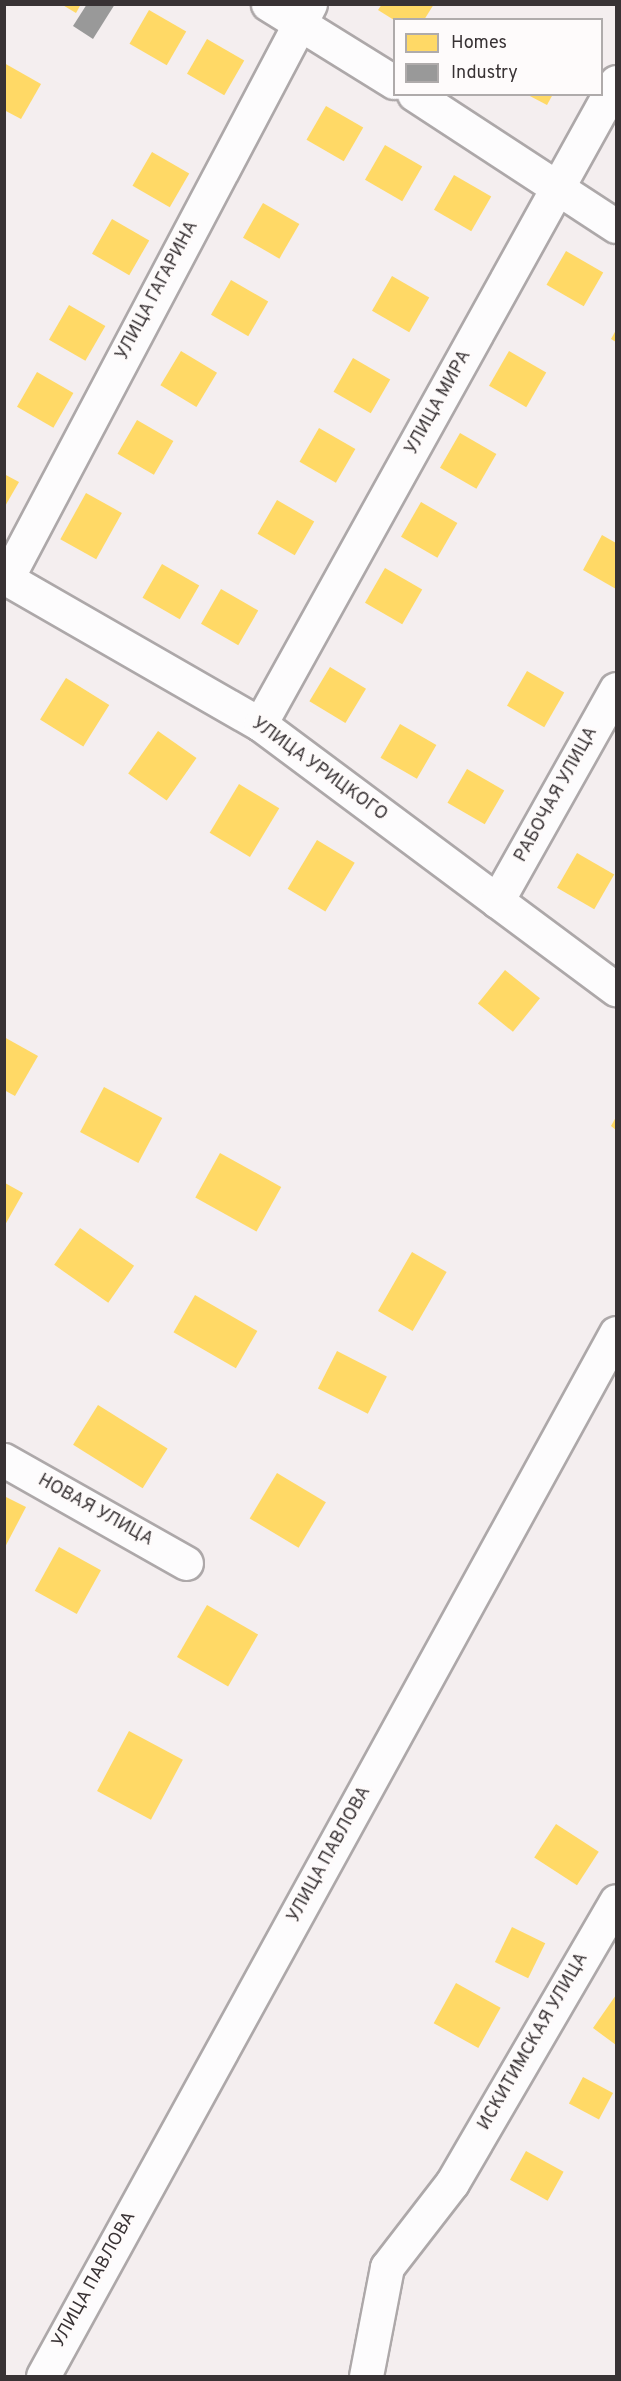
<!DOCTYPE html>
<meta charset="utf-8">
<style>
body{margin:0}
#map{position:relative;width:621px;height:2381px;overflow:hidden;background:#f4eeef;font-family:Overpass,sans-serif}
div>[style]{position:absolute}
.homes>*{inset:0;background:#ffd966;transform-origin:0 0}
.industry>*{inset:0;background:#999}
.roads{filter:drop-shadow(2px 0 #ada8a9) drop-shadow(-2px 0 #ada8a9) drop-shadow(0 2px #ada8a9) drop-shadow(0 -2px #ada8a9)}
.minor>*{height:33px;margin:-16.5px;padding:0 16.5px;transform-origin:16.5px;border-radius:16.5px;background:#fdfcfd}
span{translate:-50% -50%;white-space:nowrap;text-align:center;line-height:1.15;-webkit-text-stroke:6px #fefbfb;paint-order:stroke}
.street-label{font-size:18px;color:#383234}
.frame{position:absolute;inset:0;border:6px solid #383234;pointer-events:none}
.legend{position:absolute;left:393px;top:18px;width:210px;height:78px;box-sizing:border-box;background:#fefbfb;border:2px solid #afabab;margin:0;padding:8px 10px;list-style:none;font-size:18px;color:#383234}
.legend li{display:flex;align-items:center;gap:12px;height:30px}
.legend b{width:30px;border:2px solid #afabab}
</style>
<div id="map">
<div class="homes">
<i style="clip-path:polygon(61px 4px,81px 4px,76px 13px)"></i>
<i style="clip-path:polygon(382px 4px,434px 4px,424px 20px,394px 20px,378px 10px)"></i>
<i style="left:149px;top:10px;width:43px;height:39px;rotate:30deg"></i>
<i style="left:207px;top:39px;width:43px;height:40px;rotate:30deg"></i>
<i style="clip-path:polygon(4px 63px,41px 84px,21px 119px,4px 110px)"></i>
<i style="clip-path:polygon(526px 94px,553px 94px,547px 105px)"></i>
<i style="left:326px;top:106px;width:43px;height:39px;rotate:30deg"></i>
<i style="left:385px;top:145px;width:43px;height:40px;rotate:30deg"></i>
<i style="left:152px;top:152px;width:43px;height:39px;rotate:30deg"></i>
<i style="left:454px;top:175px;width:43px;height:40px;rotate:30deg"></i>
<i style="left:263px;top:203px;width:42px;height:40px;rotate:30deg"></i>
<i style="left:112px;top:219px;width:43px;height:40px;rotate:30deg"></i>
<i style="left:566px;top:251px;width:43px;height:39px;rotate:30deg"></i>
<i style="left:392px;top:276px;width:43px;height:40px;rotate:30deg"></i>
<i style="left:231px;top:280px;width:43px;height:40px;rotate:30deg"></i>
<i style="left:69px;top:305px;width:42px;height:40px;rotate:30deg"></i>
<i style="clip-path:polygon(616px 330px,616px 342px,611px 339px)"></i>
<i style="left:181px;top:351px;width:42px;height:40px;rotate:31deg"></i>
<i style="left:509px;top:351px;width:43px;height:40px;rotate:30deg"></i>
<i style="left:353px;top:358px;width:43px;height:39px;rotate:30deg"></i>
<i style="left:37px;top:372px;width:42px;height:40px;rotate:30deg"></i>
<i style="left:137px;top:420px;width:42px;height:39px;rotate:30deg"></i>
<i style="left:319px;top:428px;width:42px;height:39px;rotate:30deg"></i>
<i style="left:460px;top:433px;width:42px;height:40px;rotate:30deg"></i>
<i style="clip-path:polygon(4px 474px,19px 482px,4px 508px)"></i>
<i style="left:86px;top:493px;width:41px;height:53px;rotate:29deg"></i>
<i style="left:277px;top:500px;width:43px;height:39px;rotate:30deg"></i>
<i style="left:421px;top:502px;width:42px;height:40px;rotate:30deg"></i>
<i style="clip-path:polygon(602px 535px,616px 543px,616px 589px,583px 570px)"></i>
<i style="left:162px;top:564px;width:43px;height:39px;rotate:30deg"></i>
<i style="left:385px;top:568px;width:43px;height:40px;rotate:30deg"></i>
<i style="left:221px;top:589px;width:43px;height:40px;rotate:30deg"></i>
<i style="left:330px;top:667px;width:42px;height:40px;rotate:31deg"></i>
<i style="left:527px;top:671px;width:43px;height:40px;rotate:30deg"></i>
<i style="left:66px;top:678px;width:51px;height:49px;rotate:32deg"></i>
<i style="left:400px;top:724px;width:42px;height:39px;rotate:30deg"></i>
<i style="left:158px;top:731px;width:47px;height:52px;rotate:35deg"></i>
<i style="left:467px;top:769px;width:43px;height:39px;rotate:30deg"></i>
<i style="left:239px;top:784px;width:47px;height:57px;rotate:31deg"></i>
<i style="left:317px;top:840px;width:44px;height:57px;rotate:31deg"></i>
<i style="left:577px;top:853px;width:43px;height:40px;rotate:30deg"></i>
<i style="left:505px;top:970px;width:45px;height:43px;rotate:39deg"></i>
<i style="clip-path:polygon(4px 1037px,38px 1056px,15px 1096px,4px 1090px)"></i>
<i style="left:104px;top:1087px;width:66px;height:51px;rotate:28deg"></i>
<i style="clip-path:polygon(616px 1117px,616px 1130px,611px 1126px)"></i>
<i style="left:220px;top:1153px;width:70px;height:51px;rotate:29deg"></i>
<i style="clip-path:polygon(5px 1183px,23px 1193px,5px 1225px)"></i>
<i style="left:80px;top:1228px;width:66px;height:45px;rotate:35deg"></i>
<i style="left:412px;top:1252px;width:40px;height:68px;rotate:30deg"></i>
<i style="left:195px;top:1295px;width:72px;height:43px;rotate:30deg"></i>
<i style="left:337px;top:1351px;width:56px;height:42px;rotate:27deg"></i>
<i style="left:98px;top:1405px;width:82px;height:47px;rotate:32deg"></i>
<i style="left:277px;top:1473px;width:57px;height:53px;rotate:31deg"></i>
<i style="clip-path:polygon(4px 1496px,26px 1507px,4px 1549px)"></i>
<i style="left:59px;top:1547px;width:48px;height:50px;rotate:29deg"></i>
<i style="left:207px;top:1605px;width:59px;height:60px;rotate:30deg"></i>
<i style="left:129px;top:1731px;width:61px;height:68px;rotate:28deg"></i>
<i style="left:556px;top:1824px;width:51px;height:40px;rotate:33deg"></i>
<i style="left:512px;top:1927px;width:37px;height:39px;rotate:26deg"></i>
<i style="left:456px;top:1983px;width:51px;height:46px;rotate:29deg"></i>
<i style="clip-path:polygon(616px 1995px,616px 2045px,593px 2028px)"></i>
<i style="left:583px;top:2077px;width:34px;height:30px;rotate:28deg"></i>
<i style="left:526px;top:2151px;width:43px;height:33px;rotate:29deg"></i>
</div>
<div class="industry">
<i style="clip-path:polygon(87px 4px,115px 4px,93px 39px,73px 26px)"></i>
</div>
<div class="roads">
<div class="minor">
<i style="left:268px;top:4px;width:148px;rotate:31.8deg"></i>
<i style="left:414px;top:94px;width:241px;rotate:33.2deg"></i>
<i style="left:4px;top:577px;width:295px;rotate:29.9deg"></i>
<i style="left:260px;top:724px;width:444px;rotate:36.7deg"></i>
<i style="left:7px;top:578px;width:649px;rotate:-62.17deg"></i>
<i style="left:260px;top:724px;width:734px;rotate:-60.99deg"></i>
<i style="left:497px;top:901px;width:243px;rotate:-60.7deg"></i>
<i style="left:4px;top:1460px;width:209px;rotate:29.5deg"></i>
<i style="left:43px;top:2376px;width:1190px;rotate:-61.22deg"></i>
<i style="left:366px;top:2376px;width:111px;rotate:-79.1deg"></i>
<i style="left:387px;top:2267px;width:106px;rotate:-52.3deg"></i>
<i style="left:452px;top:2183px;width:326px;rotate:-59.8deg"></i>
</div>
</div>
<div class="street-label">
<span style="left:158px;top:291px;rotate:-62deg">УЛИЦА ГАГАРИНА</span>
<span style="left:439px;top:403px;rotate:-61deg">УЛИЦА МИРА</span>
<span style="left:319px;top:770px;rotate:36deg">УЛИЦА УРИЦКОГО</span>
<span style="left:557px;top:795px;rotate:-61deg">РАБОЧАЯ УЛИЦА</span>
<span style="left:95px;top:1511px;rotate:29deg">НОВАЯ УЛИЦА</span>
<span style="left:330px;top:1855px;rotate:-61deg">УЛИЦА ПАВЛОВА</span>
<span style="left:534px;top:2042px;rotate:-60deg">ИСКИТИМСКАЯ УЛИЦА</span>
<span style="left:95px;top:2280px;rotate:-61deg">УЛИЦА ПАВЛОВА</span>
</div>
<div class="frame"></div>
<ul class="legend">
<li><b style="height:16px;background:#ffd966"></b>Homes</li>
<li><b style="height:16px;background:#999"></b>Industry</li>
</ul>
</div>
